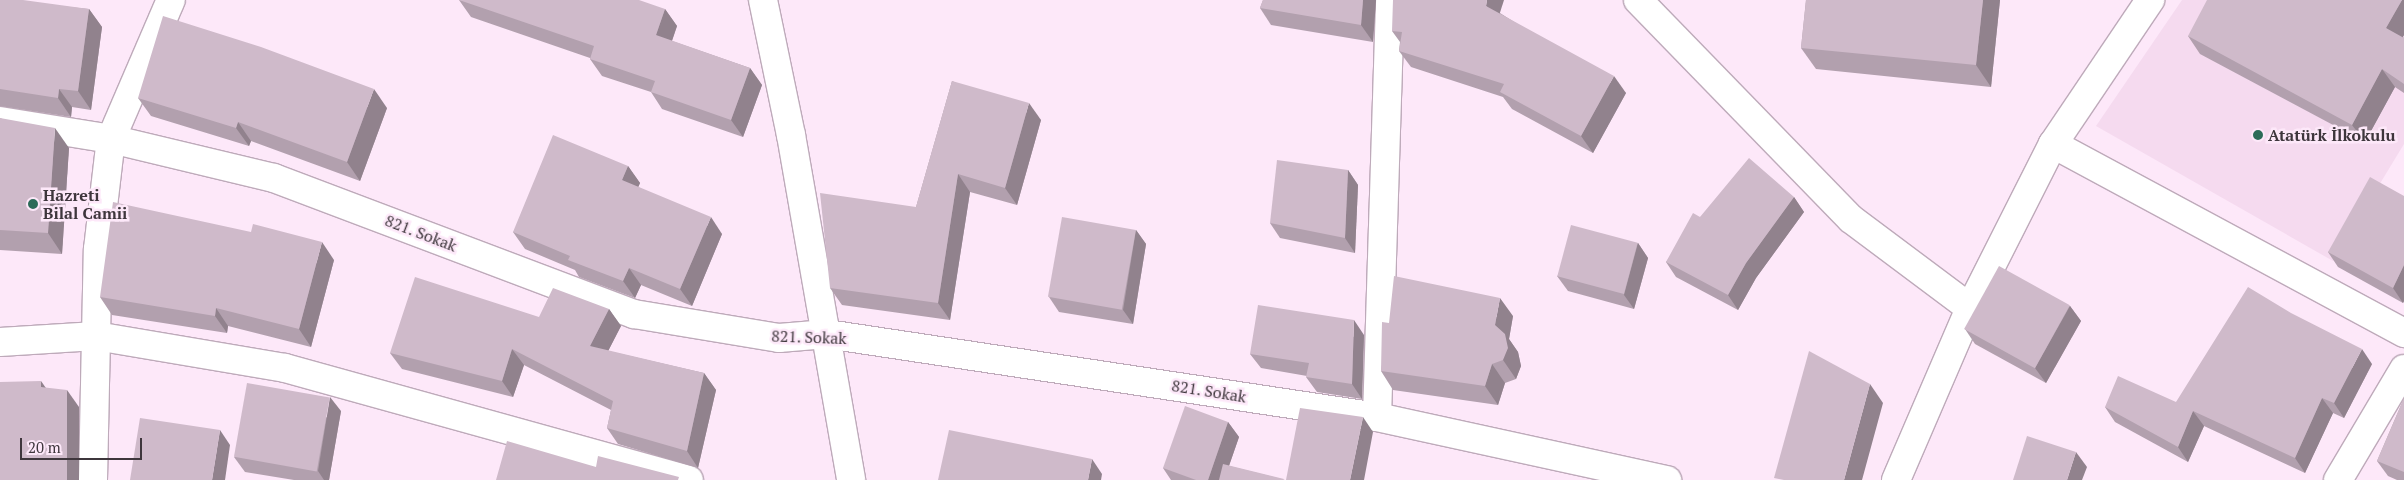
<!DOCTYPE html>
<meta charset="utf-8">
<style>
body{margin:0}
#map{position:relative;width:2404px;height:480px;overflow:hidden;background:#fde8f9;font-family:"PT Serif",serif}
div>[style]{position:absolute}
.built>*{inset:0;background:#f5daef}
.roads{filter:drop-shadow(1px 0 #beaaba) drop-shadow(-1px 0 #beaaba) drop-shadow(0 1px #beaaba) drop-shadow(0 -1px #beaaba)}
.street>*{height:28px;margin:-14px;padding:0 14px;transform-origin:14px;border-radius:14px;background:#fff}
.wall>*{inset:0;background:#b2a0ae}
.shaded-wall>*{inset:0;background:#91828d}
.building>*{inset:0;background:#cfbaca;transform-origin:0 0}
.dots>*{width:14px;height:14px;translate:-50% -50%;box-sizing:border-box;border:2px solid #fde8f9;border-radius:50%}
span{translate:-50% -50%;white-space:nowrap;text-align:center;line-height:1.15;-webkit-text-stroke:5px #fde8f9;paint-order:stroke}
.poi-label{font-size:16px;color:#3e363c;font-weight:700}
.left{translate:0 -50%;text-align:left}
.street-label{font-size:16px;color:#3e363c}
.scale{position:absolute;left:20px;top:438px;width:122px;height:22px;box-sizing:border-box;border:2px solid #3e363c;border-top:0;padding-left:6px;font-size:15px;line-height:18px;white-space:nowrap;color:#3e363c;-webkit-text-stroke:4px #fde8f9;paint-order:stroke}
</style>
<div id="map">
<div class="built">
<i style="clip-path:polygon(2182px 0,2378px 0,2404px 16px,2404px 144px,2333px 261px,2096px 126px)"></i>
</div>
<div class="roads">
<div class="street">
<i style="left:763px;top:0;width:138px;rotate:78.3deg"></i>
<i style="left:791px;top:135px;width:350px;rotate:80.1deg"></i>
<i style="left:1638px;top:0;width:305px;rotate:45.8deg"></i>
<i style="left:1851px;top:219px;width:149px;rotate:36.8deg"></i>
<i style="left:0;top:121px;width:112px;rotate:9.2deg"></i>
<i style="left:111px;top:139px;width:168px;rotate:13.5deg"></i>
<i style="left:274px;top:178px;width:385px;rotate:20.7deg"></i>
<i style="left:634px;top:314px;width:147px;rotate:9.4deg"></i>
<i style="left:779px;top:338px;width:48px;rotate:-4.8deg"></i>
<i style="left:827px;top:334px;width:556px;rotate:8.58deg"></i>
<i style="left:1377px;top:417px;width:297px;rotate:12.3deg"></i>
<i style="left:2053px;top:144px;width:399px;rotate:28.3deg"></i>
<i style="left:0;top:342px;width:96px;rotate:-3.6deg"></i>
<i style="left:96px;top:336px;width:192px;rotate:9.6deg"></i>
<i style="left:285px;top:368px;width:419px;rotate:15.5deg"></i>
<i style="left:1377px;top:417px;width:417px;rotate:-88.2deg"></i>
<i style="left:93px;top:480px;width:231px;rotate:-88.8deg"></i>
<i style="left:98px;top:249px;width:111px;rotate:-83.3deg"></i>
<i style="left:111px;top:139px;width:151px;rotate:-66.7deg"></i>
<i style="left:1896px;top:480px;width:187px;rotate:-66.7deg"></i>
<i style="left:1970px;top:308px;width:184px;rotate:-63.2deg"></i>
<i style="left:2053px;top:144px;width:174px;rotate:-56deg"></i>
<i style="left:2338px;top:480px;width:129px;rotate:-59.3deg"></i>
</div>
</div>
<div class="wall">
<i style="clip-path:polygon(0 0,89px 9px,102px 27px,91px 110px,72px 107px,71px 117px,0 106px)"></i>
<i style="clip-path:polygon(459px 0,665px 9px,677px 26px,672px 41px,750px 68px,762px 85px,743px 137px,662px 109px,651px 92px,602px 76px,590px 59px,590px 58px,471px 17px)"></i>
<i style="clip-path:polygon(1263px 0,1376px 0,1373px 42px,1271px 25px,1260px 8px)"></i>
<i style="clip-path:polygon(1806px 0,2000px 0,1991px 87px,1816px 69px,1801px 48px)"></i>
<i style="clip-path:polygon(2404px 0,2404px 35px,2403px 37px,2404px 38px,2404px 93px,2395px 87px,2365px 142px,2200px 54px,2188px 36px)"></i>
<i style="clip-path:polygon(1500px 13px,1626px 93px,1593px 153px,1512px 109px,1503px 97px,1411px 67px,1399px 51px,1400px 42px,1392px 31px)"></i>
<i style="clip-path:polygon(952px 81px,1041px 120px,1017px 205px,970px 192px,950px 320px,842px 305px,830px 288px,916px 207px)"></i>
<i style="clip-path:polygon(138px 98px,387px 108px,360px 181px,251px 141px,249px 146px,151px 116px)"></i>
<i style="clip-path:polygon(0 118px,69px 148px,62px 254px,0 250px)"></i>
<i style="clip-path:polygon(628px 166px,640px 183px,638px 187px,722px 234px,692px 306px,641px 285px,635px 298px,579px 277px,575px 270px,525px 249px,513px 232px)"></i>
<i style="clip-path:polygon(1348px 170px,1358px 185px,1355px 253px,1280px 238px,1270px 223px)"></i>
<i style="clip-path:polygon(2404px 196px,2404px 301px,2403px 303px,2338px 267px,2328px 252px)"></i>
<i style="clip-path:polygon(1794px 197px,1804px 212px,1756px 278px,1738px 310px,1676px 277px,1666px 262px,1700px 217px)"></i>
<i style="clip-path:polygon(1136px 230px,1146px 244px,1133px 324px,1059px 312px,1049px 297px)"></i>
<i style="clip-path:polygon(1638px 243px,1648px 258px,1634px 309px,1568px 291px,1557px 276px)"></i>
<i style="clip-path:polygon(334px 260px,311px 347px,228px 326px,227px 333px,112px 315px,100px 297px)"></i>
<i style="clip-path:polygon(2070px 306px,2081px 321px,2046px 383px,1975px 344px,1965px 329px)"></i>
<i style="clip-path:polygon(609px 309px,621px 326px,608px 351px,704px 373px,716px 390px,698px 468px,618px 444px,607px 428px,611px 410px,524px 365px,513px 397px,402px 369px,390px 353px,539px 317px)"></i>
<i style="clip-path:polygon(1513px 316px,1509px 339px,1518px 352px,1521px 366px,1516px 379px,1505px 383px,1498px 405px,1393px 390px,1381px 371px,1389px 323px)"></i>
<i style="clip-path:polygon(1364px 335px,1362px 399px,1317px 392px,1306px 377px,1307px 376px,1261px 368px,1250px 354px)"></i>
<i style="clip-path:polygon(2372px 364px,2344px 418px,2333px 413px,2305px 473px,2204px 426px,2188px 462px,2115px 422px,2105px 407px,2176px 402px)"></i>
<i style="clip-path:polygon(2404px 398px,2404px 480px,2397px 480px,2388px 476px,2377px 461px)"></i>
<i style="clip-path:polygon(341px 411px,329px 480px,294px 480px,245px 472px,234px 457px)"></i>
<i style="clip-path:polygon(1228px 422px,1239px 437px,1229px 466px,1285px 480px,1171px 480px,1163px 468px)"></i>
</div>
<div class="shaded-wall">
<i style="clip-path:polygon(1363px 0,1376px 0,1373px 42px,1361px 25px)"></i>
<i style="clip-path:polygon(1487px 0,1504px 0,1497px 22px,1486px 6px)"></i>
<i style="clip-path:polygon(1983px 0,2000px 0,1991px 87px,1976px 65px)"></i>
<i style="clip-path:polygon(2402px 0,2404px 0,2404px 35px,2398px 45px,2386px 28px)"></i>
<i style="clip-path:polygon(89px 9px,102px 27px,91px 110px,78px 91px)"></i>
<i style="clip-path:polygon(665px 9px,677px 26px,668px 52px,656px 35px)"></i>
<i style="clip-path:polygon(750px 68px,762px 85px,743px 137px,731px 120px)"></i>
<i style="clip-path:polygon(2382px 69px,2395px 87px,2365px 142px,2352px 125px)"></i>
<i style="clip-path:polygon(1614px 76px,1626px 93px,1593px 153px,1581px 136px)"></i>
<i style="clip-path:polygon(59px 89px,72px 107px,71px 117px,58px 98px)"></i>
<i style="clip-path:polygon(374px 89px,387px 108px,360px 181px,347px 162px)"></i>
<i style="clip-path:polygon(1029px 103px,1041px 120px,1017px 205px,1005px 188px)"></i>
<i style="clip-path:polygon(238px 122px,251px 141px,249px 146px,236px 128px)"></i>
<i style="clip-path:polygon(55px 128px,69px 148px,62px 254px,48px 233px)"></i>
<i style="clip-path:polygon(628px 166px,640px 183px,634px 197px,622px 180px)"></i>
<i style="clip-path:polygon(1348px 170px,1358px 185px,1355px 253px,1345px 238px)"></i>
<i style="clip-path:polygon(958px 174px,970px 192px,950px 320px,938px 303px)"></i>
<i style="clip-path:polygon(1794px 197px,1804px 212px,1756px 278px,1738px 310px,1728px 295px,1746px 263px)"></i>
<i style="clip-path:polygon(711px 217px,722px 234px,692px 306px,680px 289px)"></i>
<i style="clip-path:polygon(1136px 230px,1146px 244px,1133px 324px,1123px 310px)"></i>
<i style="clip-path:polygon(322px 242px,334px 260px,311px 347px,299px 329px)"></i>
<i style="clip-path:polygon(1638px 243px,1648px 258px,1634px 309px,1624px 295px)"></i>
<i style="clip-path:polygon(2404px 265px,2404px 301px,2403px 303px,2393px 288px)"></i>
<i style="clip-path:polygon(629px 268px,641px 285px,635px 298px,623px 281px)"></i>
<i style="clip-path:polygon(1500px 298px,1513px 316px,1509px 339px,1518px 352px,1521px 366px,1516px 379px,1503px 360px,1495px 325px)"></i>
<i style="clip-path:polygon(2070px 306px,2081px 321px,2046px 383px,2035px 368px)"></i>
<i style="clip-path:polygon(216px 308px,228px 326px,227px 333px,215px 316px)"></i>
<i style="clip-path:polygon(609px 309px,621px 326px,602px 363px,590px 346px)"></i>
<i style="clip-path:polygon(1354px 320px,1364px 335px,1362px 399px,1352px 384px)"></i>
<i style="clip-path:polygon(512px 349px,524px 365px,513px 397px,502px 381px)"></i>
<i style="clip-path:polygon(2362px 349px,2372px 364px,2344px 418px,2334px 403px)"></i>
<i style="clip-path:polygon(1492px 364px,1505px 383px,1498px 405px,1485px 386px)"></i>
<i style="clip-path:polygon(704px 373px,716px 390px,698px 468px,687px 451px)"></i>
<i style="clip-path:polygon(41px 381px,53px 398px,41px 387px)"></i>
<i style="clip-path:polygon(1870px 384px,1883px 403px,1862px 480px,1844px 480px)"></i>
<i style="clip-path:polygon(67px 390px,79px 407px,79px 480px,67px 480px)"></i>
<i style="clip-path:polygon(330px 397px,341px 411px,329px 480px,324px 480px,318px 471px)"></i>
<i style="clip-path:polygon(2322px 398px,2333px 413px,2305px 473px,2295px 458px)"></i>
<i style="clip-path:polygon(2193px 411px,2204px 426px,2188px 462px,2178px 447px)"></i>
<i style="clip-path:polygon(1363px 417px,1373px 432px,1364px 480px,1350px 480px)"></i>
<i style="clip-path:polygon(1228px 422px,1239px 437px,1224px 480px,1208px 480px)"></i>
<i style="clip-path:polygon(220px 430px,230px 445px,225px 480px,212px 480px)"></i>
<i style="clip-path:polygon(2076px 452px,2087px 467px,2082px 480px,2067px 480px)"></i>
<i style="clip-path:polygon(1092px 459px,1102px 474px,1101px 480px,1088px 480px)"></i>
</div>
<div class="building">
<i style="clip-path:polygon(0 0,23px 0,89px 9px,78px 91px,59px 89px,58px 98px,0 89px)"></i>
<i style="clip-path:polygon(459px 0,639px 0,665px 9px,656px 35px,750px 68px,731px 120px,651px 92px,655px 81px,590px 59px,594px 46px)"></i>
<i style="clip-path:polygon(1263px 0,1363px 0,1361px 25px,1260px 8px)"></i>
<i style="clip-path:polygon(1393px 0,1487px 0,1486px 6px,1614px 76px,1581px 136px,1500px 92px,1504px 84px,1399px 51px,1402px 32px,1392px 31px)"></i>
<i style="clip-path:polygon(1806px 0,1983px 0,1976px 65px,1801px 48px)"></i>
<i style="clip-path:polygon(2207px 0,2402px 0,2386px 28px,2404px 38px,2404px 84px,2382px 69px,2352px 125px,2188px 36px)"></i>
<i style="clip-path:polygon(163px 16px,261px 47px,374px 89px,347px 162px,238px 122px,236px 128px,138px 98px)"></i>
<i style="clip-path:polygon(952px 81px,1029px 103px,1005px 188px,958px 174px,938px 303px,830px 288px,820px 193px,916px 207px)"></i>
<i style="clip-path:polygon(0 118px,55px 128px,48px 233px,0 230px)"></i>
<i style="clip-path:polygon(553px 135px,628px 166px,622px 180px,711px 217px,680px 289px,629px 268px,623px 281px,568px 260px,570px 256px,513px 232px)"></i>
<i style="clip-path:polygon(1749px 158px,1794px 197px,1746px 263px,1728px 295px,1666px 262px,1693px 213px,1700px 217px)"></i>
<i style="clip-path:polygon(1277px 160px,1348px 170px,1345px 238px,1270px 223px)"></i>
<i style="clip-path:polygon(2370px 177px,2404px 196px,2404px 265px,2393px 288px,2328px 252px)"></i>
<i style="clip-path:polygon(113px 202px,251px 232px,253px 224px,322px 242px,299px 329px,216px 308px,215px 316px,100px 297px)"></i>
<i style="left:1062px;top:217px;width:75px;height:81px;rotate:10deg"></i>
<i style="left:1571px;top:225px;width:69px;height:53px;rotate:15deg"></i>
<i style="left:1999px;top:266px;width:81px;height:72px;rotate:29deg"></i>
<i style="clip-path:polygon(1394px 276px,1500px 298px,1495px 325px,1505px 334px,1508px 348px,1503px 360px,1492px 364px,1485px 386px,1381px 371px,1382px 322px,1389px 323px)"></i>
<i style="clip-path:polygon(415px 277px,539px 317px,553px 288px,609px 309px,590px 346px,704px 373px,687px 451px,607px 428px,613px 401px,512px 349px,502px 381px,390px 353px)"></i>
<i style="clip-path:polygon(2248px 287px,2291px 313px,2362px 349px,2334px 403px,2322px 398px,2295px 458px,2193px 411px,2178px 447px,2105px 407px,2118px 376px,2176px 402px)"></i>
<i style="clip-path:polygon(1258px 305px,1354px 320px,1352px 384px,1306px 377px,1309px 363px,1250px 354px)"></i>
<i style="clip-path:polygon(1809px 351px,1870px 384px,1844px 480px,1784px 480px,1774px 478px)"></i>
<i style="clip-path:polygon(41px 381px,41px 387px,67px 390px,67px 480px,0 480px,0 382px)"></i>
<i style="left:247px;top:383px;width:84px;height:75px;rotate:10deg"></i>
<i style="clip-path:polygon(2404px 398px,2404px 472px,2377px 461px)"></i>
<i style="clip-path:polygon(1185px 406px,1228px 422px,1208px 480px,1196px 480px,1163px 468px)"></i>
<i style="clip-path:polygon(1300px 408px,1363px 417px,1350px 480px,1286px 480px)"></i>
<i style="clip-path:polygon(140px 418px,220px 430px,212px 480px,130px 480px)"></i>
<i style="clip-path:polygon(949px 430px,1092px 459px,1088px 480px,938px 480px)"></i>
<i style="clip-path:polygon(2027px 436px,2076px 452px,2067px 480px,2013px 480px)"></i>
<i style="clip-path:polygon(507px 441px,596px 467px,598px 456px,679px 477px,678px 480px,496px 480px)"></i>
<i style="clip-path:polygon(1223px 464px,1284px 479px,1283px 480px,1219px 480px)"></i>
</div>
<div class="dots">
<i style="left:2258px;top:135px;background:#2c6b58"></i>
<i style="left:33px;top:204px;background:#2c6b58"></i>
</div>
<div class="poi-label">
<span class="left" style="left:2268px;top:135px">Atatürk İlkokulu</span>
<span class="left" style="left:43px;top:204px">Hazreti<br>Bilal Camii</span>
</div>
<div class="street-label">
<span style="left:421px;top:233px;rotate:21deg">821. Sokak</span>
<span style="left:809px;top:337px;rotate:2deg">821. Sokak</span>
<span style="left:1209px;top:391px;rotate:9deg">821. Sokak</span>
</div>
<div class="scale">20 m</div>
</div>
